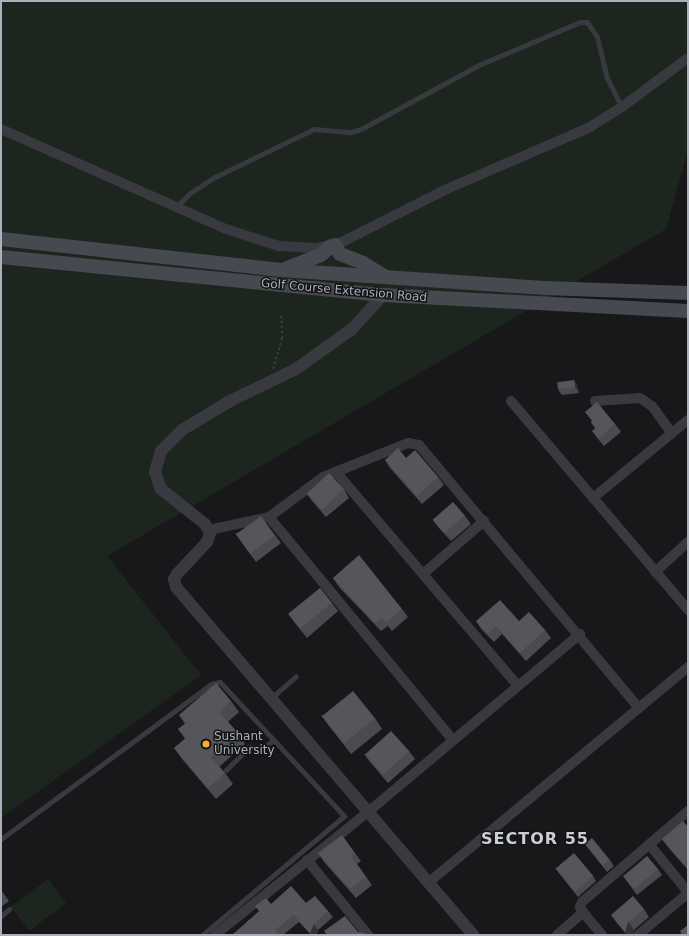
<!DOCTYPE html>
<style>
body{margin:0}
#map{position:relative;width:689px;height:936px;overflow:hidden;background:#18181a;font-family:"DejaVu Sans",sans-serif}
div>[style]{position:absolute}
.green>*{inset:0;background:#1d261e;transform-origin:0 0}
.path>*{height:1.5px;margin-top:-0.75px;transform-origin:0;background:repeating-linear-gradient(90deg,#3e4146 0 2px,transparent 0 5px)}
.service>*{height:5px;margin:-2.5px;padding:0 2.5px;transform-origin:2.5px;border-radius:2.5px;background:#383a3f}
.minor>*{height:10px;margin:-5px;padding:0 5px;transform-origin:5px;border-radius:5px;background:#383a3f}
.tertiary>*{height:12px;margin:-6px;padding:0 6px;transform-origin:6px;border-radius:6px;background:#383a3f}
.secondary>*{height:14px;margin:-7px;padding:0 7px;transform-origin:7px;border-radius:7px;background:#464950}
.wall>*{inset:0;background:#494b4f}
.shaded-wall>*{inset:0;background:#313235}
.building>*{inset:0;background:#54565b;transform-origin:0 0}
.dots>*{width:11px;height:11px;translate:-50% -50%;box-sizing:border-box;border:2px solid #131315;border-radius:50%}
span{translate:-50% -50%;white-space:nowrap;text-align:center;line-height:1.15;-webkit-text-stroke:3px #131315;paint-order:stroke}
.street-label{font-size:12px;color:#a9b0bb}
.poi-label{font-size:12px;color:#a9b0bb}
.left{translate:0 -50%;text-align:left}
.district-label{font-size:16px;color:#caced6;font-weight:700;letter-spacing:1px}
.frame{position:absolute;inset:0;border:2px solid #a9b0bb;pointer-events:none}
</style>
<div id="map">
<div class="green">
<i style="clip-path:polygon(1px 1px,688px 1px,688px 150px,666px 229px,107px 556px,201px 675px,1px 818px)"></i>
<i style="left:48px;top:879px;width:30px;height:46px;rotate:53deg"></i>
</div>
<div class="path">
<i style="left:273px;top:369px;width:32px;rotate:-74deg"></i>
<i style="left:282px;top:338px;width:22px;rotate:-93deg"></i>
</div>
<div class="service">
<i style="left:176px;top:207px;width:20px;rotate:-45deg"></i>
<i style="left:190px;top:193px;width:30px;rotate:-33deg"></i>
<i style="left:215px;top:177px;width:110px;rotate:-25.9deg"></i>
<i style="left:314px;top:129px;width:37px;rotate:5deg"></i>
<i style="left:351px;top:132px;width:10px;rotate:-17deg"></i>
<i style="left:361px;top:129px;width:134px;rotate:-28.5deg"></i>
<i style="left:479px;top:65px;width:110px;rotate:-23.1deg"></i>
<i style="left:580px;top:22px;width:7px"></i>
<i style="left:587px;top:22px;width:18px;rotate:56deg"></i>
<i style="left:597px;top:37px;width:42px;rotate:76.3deg"></i>
<i style="left:607px;top:78px;width:33px;rotate:63deg"></i>
<i style="left:271px;top:698px;width:33px;rotate:-41deg"></i>
<i style="left:226px;top:770px;width:33px;rotate:-45deg"></i>
<i style="left:249px;top:747px;width:13px;rotate:4deg"></i>
<i style="left:262px;top:748px;width:14px;rotate:-34deg"></i>
<i style="left:1px;top:839px;width:261px;rotate:-36.4deg"></i>
<i style="left:211px;top:684px;width:9px;rotate:-13deg"></i>
<i style="left:220px;top:682px;width:183px;rotate:47.2deg"></i>
<i style="left:344px;top:816px;width:185px;rotate:140deg"></i>
<i style="left:1px;top:916px;width:11px;rotate:-41deg"></i>
</div>
<div class="minor">
<i style="left:1px;top:129px;width:246px;rotate:24deg"></i>
<i style="left:226px;top:229px;width:56px;rotate:17.8deg"></i>
<i style="left:279px;top:246px;width:38px;rotate:3deg"></i>
<i style="left:317px;top:248px;width:26px;rotate:-13deg"></i>
<i style="left:342px;top:242px;width:118px;rotate:-26.8deg"></i>
<i style="left:447px;top:189px;width:156px;rotate:-23.4deg"></i>
<i style="left:590px;top:127px;width:38px;rotate:-32deg"></i>
<i style="left:622px;top:107px;width:82px;rotate:-36.6deg"></i>
<i style="left:511px;top:401px;width:274px;rotate:49.7deg"></i>
<i style="left:595px;top:401px;width:45px;rotate:-3.8deg"></i>
<i style="left:640px;top:398px;width:14px;rotate:34deg"></i>
<i style="left:652px;top:406px;width:34px;rotate:54deg"></i>
<i style="left:336px;top:472px;width:280px;rotate:49.6deg"></i>
<i style="left:593px;top:498px;width:123px;rotate:-39.4deg"></i>
<i style="left:269px;top:517px;width:289px;rotate:50.5deg"></i>
<i style="left:209px;top:530px;width:61px;rotate:-12.2deg"></i>
<i style="left:269px;top:517px;width:67px;rotate:-36.5deg"></i>
<i style="left:323px;top:477px;width:92px;rotate:-21.8deg"></i>
<i style="left:408px;top:443px;width:11px;rotate:10deg"></i>
<i style="left:419px;top:445px;width:343px;rotate:50.1deg"></i>
<i style="left:655px;top:572px;width:45px;rotate:-42.3deg"></i>
<i style="left:423px;top:574px;width:81px;rotate:-41deg"></i>
<i style="left:649px;top:844px;width:62px;rotate:50.9deg"></i>
<i style="left:307px;top:860px;width:97px;rotate:50.9deg"></i>
<i style="left:428px;top:883px;width:338px;rotate:-39.7deg"></i>
<i style="left:215px;top:935px;width:196px;rotate:-38.8deg"></i>
<i style="left:368px;top:812px;width:277px;rotate:-40deg"></i>
<i style="left:557px;top:935px;width:35px;rotate:-41deg"></i>
<i style="left:602px;top:935px;width:30px;rotate:-130deg"></i>
<i style="left:583px;top:912px;width:6px;rotate:-121deg"></i>
<i style="left:580px;top:907px;width:5px;rotate:-68deg"></i>
<i style="left:582px;top:902px;width:140px;rotate:-40.6deg"></i>
<i style="left:638px;top:935px;width:65px;rotate:-40deg"></i>
</div>
<div class="tertiary">
<i style="left:383px;top:295px;width:46px;rotate:132.4deg"></i>
<i style="left:352px;top:329px;width:69px;rotate:144.5deg"></i>
<i style="left:296px;top:369px;width:73px;rotate:154.1deg"></i>
<i style="left:230px;top:401px;width:56px;rotate:148.9deg"></i>
<i style="left:182px;top:430px;width:30px;rotate:135deg"></i>
<i style="left:161px;top:451px;width:22px;rotate:106deg"></i>
<i style="left:155px;top:472px;width:18px;rotate:71deg"></i>
<i style="left:161px;top:489px;width:56px;rotate:38.5deg"></i>
<i style="left:205px;top:524px;width:10px;rotate:61deg"></i>
<i style="left:210px;top:533px;width:9px;rotate:108deg"></i>
<i style="left:207px;top:542px;width:44px;rotate:133.2deg"></i>
<i style="left:177px;top:574px;width:6px;rotate:121deg"></i>
<i style="left:174px;top:579px;width:8px;rotate:76deg"></i>
<i style="left:176px;top:587px;width:458px;rotate:49.5deg"></i>
</div>
<div class="secondary">
<i style="left:1px;top:239px;width:282px;rotate:6.3deg"></i>
<i style="left:281px;top:270px;width:263px;rotate:3.9deg"></i>
<i style="left:543px;top:288px;width:145px;rotate:2deg"></i>
<i style="left:335px;top:245px;width:10px;rotate:61deg"></i>
<i style="left:340px;top:254px;width:25px;rotate:21deg"></i>
<i style="left:363px;top:263px;width:26px;rotate:32deg"></i>
<i style="left:1px;top:257px;width:384px;rotate:5.7deg"></i>
<i style="left:383px;top:295px;width:305px;rotate:3deg"></i>
<i style="left:287px;top:268px;width:36px;rotate:-21deg"></i>
<i style="left:321px;top:255px;width:13px;rotate:-42deg"></i>
</div>
<div class="wall">
<i style="clip-path:polygon(574px 380px,577px 385px,579px 393px,562px 395px,558px 390px)"></i>
<i style="clip-path:polygon(585px 412px,615px 424px,621px 432px,604px 446px,598px 439px,592px 431px,595px 429px,591px 422px,592px 421px)"></i>
<i style="clip-path:polygon(406px 458px,438px 477px,444px 485px,422px 504px,390px 468px,385px 460px)"></i>
<i style="clip-path:polygon(344px 489px,349px 498px,326px 517px,312px 501px,306px 493px)"></i>
<i style="clip-path:polygon(465px 516px,471px 524px,451px 541px,439px 528px,433px 520px)"></i>
<i style="clip-path:polygon(235px 533px,275px 535px,281px 543px,256px 562px)"></i>
<i style="clip-path:polygon(333px 578px,402px 609px,408px 617px,392px 631px,388px 626px,381px 631px,339px 587px)"></i>
<i style="clip-path:polygon(332px 603px,338px 611px,307px 638px,295px 623px,289px 615px)"></i>
<i style="clip-path:polygon(476px 621px,519px 621px,545px 630px,551px 638px,526px 661px,502px 634px,494px 642px,482px 630px)"></i>
<i style="clip-path:polygon(231px 701px,239px 712px,228px 722px,238px 733px,245px 744px,219px 767px,225px 773px,233px 784px,216px 799px,182px 759px,174px 748px,185px 739px,178px 729px,185px 724px,179px 715px)"></i>
<i style="clip-path:polygon(321px 715px,375px 718px,382px 729px,351px 754px,329px 726px)"></i>
<i style="clip-path:polygon(409px 751px,415px 759px,388px 783px,370px 762px,364px 754px)"></i>
<i style="clip-path:polygon(688px 827px,688px 870px,668px 847px,662px 839px)"></i>
<i style="clip-path:polygon(584px 843px,610px 860px,614px 866px,607px 872px)"></i>
<i style="clip-path:polygon(318px 853px,355px 853px,361px 861px,357px 864px,372px 885px,356px 898px,324px 862px)"></i>
<i style="clip-path:polygon(555px 868px,593px 876px,596px 881px,578px 897px)"></i>
<i style="clip-path:polygon(658px 869px,662px 875px,637px 895px,623px 876px)"></i>
<i style="clip-path:polygon(1px 890px,9px 901px,1px 907px)"></i>
<i style="clip-path:polygon(306px 903px,328px 911px,333px 917px,318px 930px,317px 935px,311px 935px,299px 922px,283px 935px,232px 935px,271px 904px)"></i>
<i style="clip-path:polygon(644px 909px,649px 917px,634px 930px,632px 935px,627px 935px,617px 923px,611px 915px)"></i>
</div>
<div class="shaded-wall">
<i style="clip-path:polygon(574px 380px,577px 385px,579px 393px,575px 387px)"></i>
<i style="clip-path:polygon(628px 922px,634px 930px,632px 935px,627px 935px,625px 932px)"></i>
<i style="clip-path:polygon(314px 924px,318px 930px,317px 935px,312px 935px,310px 933px)"></i>
</div>
<div class="building">
<i style="left:574px;top:380px;width:7px;height:17px;rotate:82deg"></i>
<i style="clip-path:polygon(597px 402px,615px 424px,599px 438px,592px 431px,596px 428px,591px 422px,593px 421px,585px 412px)"></i>
<i style="clip-path:polygon(398px 448px,406px 458px,415px 450px,438px 477px,417px 496px,385px 460px)"></i>
<i style="left:329px;top:473px;width:22px;height:30px;rotate:47deg"></i>
<i style="left:453px;top:502px;width:18px;height:27px;rotate:49deg"></i>
<i style="left:261px;top:516px;width:24px;height:31px;rotate:54deg"></i>
<i style="clip-path:polygon(359px 555px,402px 609px,386px 623px,382px 617px,375px 623px,333px 578px)"></i>
<i style="left:320px;top:588px;width:19px;height:41px;rotate:51deg"></i>
<i style="clip-path:polygon(500px 600px,519px 621px,529px 612px,545px 630px,520px 653px,496px 626px,488px 634px,476px 621px)"></i>
<i style="clip-path:polygon(216px 683px,231px 701px,219px 712px,238px 733px,211px 757px,225px 773px,208px 788px,174px 748px,186px 738px,178px 729px,186px 723px,179px 715px)"></i>
<i style="left:353px;top:691px;width:35px;height:40px;rotate:51deg"></i>
<i style="left:391px;top:731px;width:27px;height:35px;rotate:48deg"></i>
<i style="clip-path:polygon(683px 821px,688px 827px,688px 861px,684px 865px,662px 839px)"></i>
<i style="clip-path:polygon(342px 835px,355px 853px,351px 856px,366px 877px,350px 889px,318px 853px)"></i>
<i style="left:592px;top:838px;width:28px;height:9px;rotate:51deg"></i>
<i style="left:574px;top:853px;width:30px;height:24px;rotate:50deg"></i>
<i style="left:647px;top:856px;width:17px;height:31px;rotate:50deg"></i>
<i style="clip-path:polygon(291px 886px,306px 903px,315px 896px,328px 911px,314px 924px,310px 933px,294px 915px,275px 930px,279px 935px,232px 935px,259px 911px,255px 906px,266px 898px,271px 904px)"></i>
<i style="clip-path:polygon(633px 896px,644px 909px,628px 922px,625px 932px,611px 915px)"></i>
<i style="clip-path:polygon(345px 916px,358px 932px,365px 933px,364px 935px,327px 935px,324px 931px)"></i>
<i style="clip-path:polygon(688px 925px,688px 935px,682px 935px,680px 931px)"></i>
</div>
<div class="dots">
<i style="left:206px;top:744px;background:#ffa92b"></i>
</div>
<div class="street-label">
<span style="left:344px;top:291px;rotate:5deg">Golf Course Extension Road</span>
</div>
<div class="poi-label">
<span class="left" style="left:214px;top:744px">Sushant<br>University</span>
</div>
<div class="district-label">
<span style="left:535px;top:839px">SECTOR 55</span>
</div>
<div class="frame"></div>
</div>
